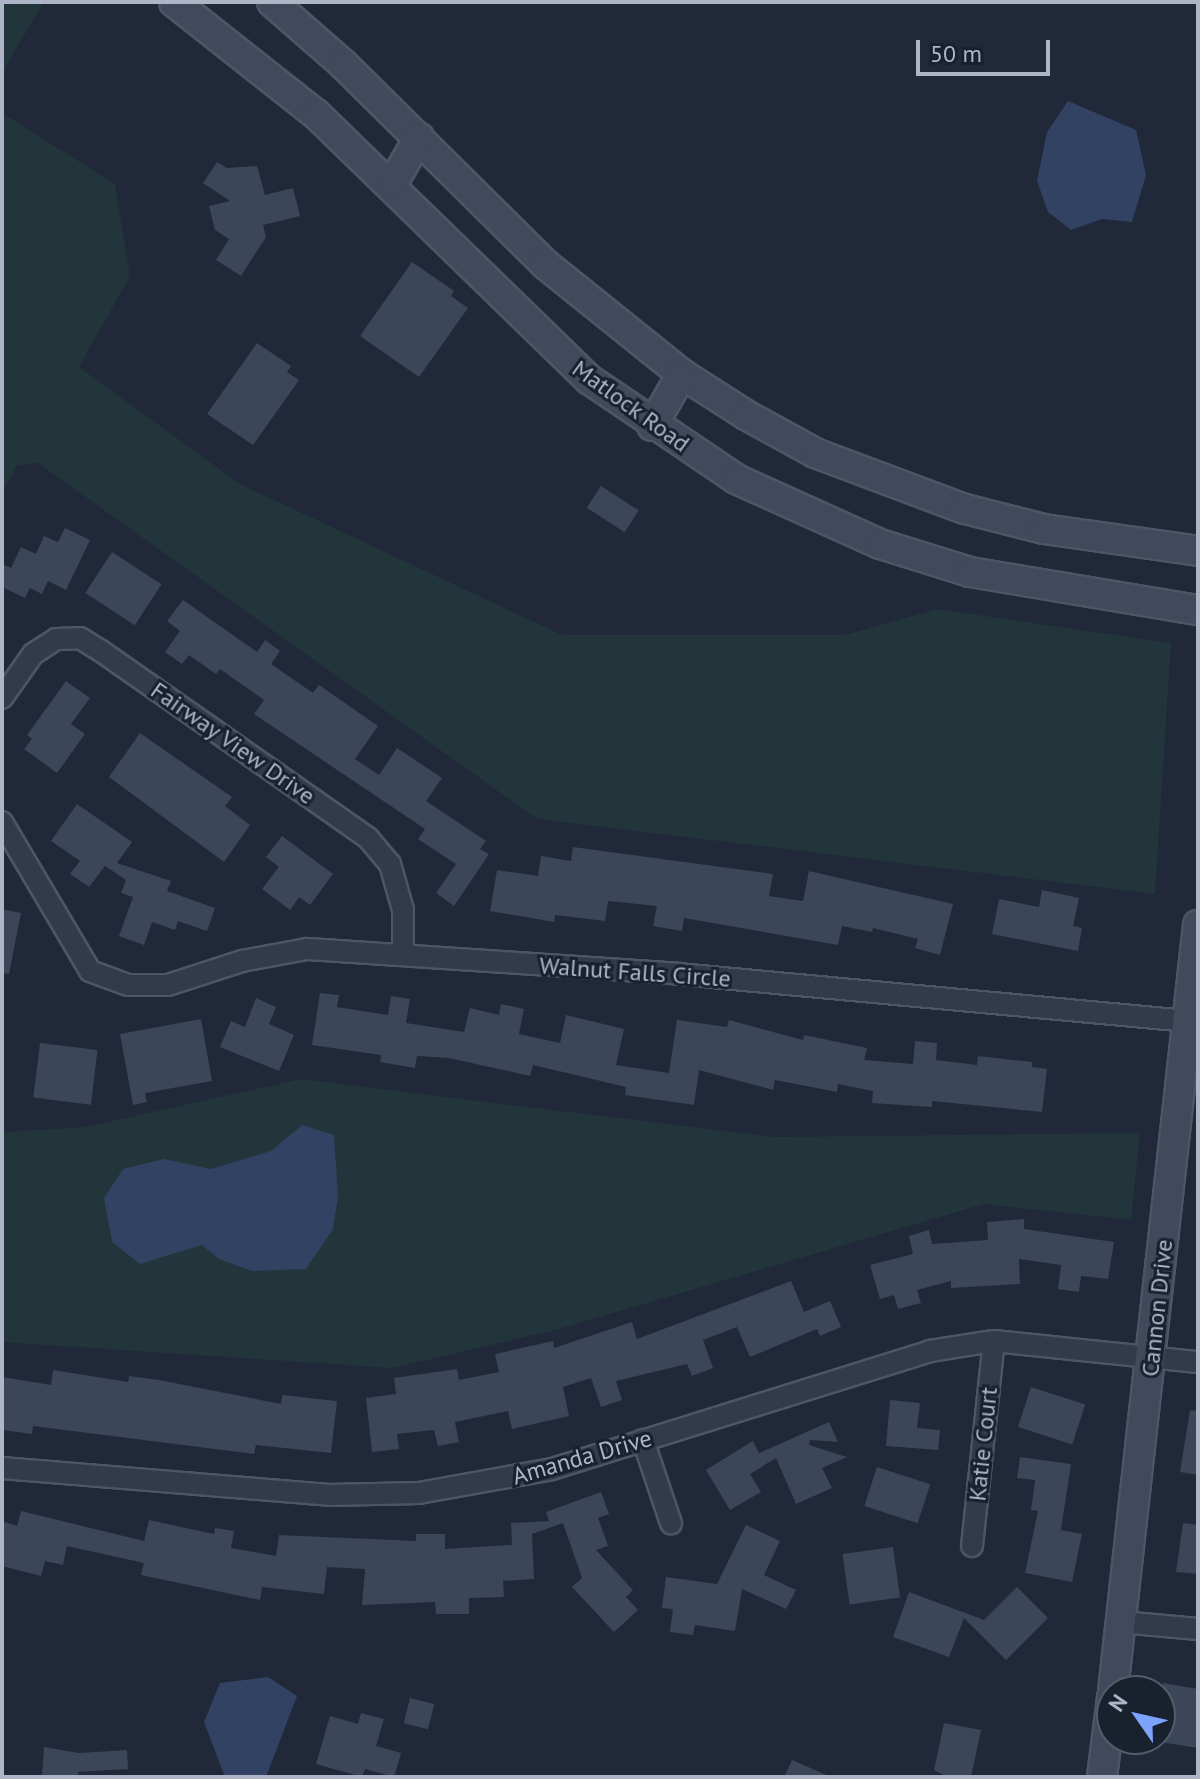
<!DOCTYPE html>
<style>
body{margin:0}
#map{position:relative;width:1200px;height:1779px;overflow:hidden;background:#202839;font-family:"PT Sans",sans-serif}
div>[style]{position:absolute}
.green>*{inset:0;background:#21353a}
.water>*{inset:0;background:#324262}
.building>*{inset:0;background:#3b4659;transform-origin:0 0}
.roads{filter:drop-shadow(2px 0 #4e5564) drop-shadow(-2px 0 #4e5564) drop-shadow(0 2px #4e5564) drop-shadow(0 -2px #4e5564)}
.street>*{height:20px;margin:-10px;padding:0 10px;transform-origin:10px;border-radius:10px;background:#333b4a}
.secondary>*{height:28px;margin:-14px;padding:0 14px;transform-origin:14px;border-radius:14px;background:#41495d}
span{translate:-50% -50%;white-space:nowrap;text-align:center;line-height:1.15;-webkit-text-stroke:6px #19202e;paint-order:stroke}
.street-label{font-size:24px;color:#aeb5c6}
.frame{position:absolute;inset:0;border:4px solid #aeb5c6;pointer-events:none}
.north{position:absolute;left:1096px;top:1675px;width:80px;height:80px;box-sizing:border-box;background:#19202e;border:2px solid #555c6b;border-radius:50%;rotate:304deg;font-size:22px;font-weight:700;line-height:32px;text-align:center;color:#aeb5c6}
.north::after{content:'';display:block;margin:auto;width:28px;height:36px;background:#7ca4fd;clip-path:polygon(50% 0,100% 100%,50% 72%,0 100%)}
.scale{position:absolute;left:916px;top:40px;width:134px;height:36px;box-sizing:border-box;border:4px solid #aeb5c6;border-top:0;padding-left:10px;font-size:24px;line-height:28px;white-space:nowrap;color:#aeb5c6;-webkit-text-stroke:6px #19202e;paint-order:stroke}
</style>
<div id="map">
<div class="green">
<i style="clip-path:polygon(2px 2px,44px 2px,2px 73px)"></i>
<i style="clip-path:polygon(2px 113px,115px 184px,130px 276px,79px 367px,240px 484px,562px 635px,845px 635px,937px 609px,1171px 643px,1155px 894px,537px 819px,38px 463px,17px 466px,2px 493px)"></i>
<i style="clip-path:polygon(301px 1079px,774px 1137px,1140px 1133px,1131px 1220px,984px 1204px,559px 1329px,393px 1368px,2px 1342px,2px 1132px,85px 1127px)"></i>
</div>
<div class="water">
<i style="clip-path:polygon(1068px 101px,1136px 130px,1146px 175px,1132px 222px,1102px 219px,1071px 230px,1048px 212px,1037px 181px,1047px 132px)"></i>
<i style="clip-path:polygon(302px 1125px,334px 1135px,338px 1196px,333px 1229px,306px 1269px,252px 1271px,219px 1259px,202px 1245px,140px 1264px,112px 1242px,104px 1198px,123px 1169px,164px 1159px,211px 1169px,271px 1151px)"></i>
<i style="clip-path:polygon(268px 1677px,297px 1696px,266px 1777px,225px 1777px,204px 1722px,220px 1683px)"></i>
</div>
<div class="building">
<i style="clip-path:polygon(217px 162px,227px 168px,257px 166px,265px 195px,293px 188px,300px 216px,263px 225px,266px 237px,241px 276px,216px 260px,229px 239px,215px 230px,209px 206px,230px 201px,203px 183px)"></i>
<i style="clip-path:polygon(412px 262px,454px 291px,451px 296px,468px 308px,419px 377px,360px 336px)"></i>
<i style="clip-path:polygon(257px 343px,291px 366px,287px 372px,299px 380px,253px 445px,207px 414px)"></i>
<i style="left:601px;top:486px;width:45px;height:26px;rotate:33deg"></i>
<i style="clip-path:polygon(65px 528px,90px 540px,66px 590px,48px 581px,42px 594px,30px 588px,25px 598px,2px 587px,2px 564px,11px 568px,21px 547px,36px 554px,44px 536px,58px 542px)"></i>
<i style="left:112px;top:552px;width:59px;height:49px;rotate:33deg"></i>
<i style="clip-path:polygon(183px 600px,257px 652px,265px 640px,280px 651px,271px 664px,313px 693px,319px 685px,378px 726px,355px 759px,379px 775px,397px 748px,442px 778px,426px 801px,486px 841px,480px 849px,489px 854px,454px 906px,436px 893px,456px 864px,418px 839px,425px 829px,254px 714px,264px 700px,220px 669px,216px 674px,189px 655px,182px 664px,165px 652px,180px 631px,167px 621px)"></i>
<i style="clip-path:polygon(66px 681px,90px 698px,71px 724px,85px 734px,57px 773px,24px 749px,32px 739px,27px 735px)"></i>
<i style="clip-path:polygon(140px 733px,232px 797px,225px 806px,250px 825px,224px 862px,109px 777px)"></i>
<i style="clip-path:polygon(77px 804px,132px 842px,117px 863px,171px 881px,167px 891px,215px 908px,207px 931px,178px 921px,175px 930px,152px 922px,144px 945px,119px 936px,133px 897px,121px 893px,126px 880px,105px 866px,89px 887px,70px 874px,80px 861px,51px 841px)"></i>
<i style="clip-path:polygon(282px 836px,333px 874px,310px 905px,299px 897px,290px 910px,262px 889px,279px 867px,266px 857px)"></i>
<i style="clip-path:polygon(573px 847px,773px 874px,769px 896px,803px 901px,809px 871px,953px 904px,940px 955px,915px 948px,918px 939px,873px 928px,872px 932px,842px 926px,838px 945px,684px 918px,682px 931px,653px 926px,657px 906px,608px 901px,605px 921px,555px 915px,554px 922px,490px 911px,497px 870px,538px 876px,541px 856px,571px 861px)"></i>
<i style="clip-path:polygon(1042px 890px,1079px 898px,1073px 926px,1082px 928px,1078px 951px,992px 934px,999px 899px,1039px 907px)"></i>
<i style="clip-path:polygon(2px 909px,21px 913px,9px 974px,2px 973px)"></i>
<i style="clip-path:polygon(320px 993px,339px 995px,337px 1007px,388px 1015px,391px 996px,410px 999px,406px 1023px,464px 1032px,470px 1008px,499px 1015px,501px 1004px,524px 1009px,519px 1034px,560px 1043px,566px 1015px,624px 1029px,616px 1065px,669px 1073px,677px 1020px,727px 1027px,729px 1020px,803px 1040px,804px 1035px,867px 1048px,864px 1060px,913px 1064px,915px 1041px,937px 1043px,936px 1060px,977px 1065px,978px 1056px,1032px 1062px,1032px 1067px,1047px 1069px,1042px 1112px,932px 1101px,932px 1107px,872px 1103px,873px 1091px,838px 1084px,837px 1092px,775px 1080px,773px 1090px,699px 1070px,694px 1105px,625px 1095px,626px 1087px,533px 1065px,530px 1076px,449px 1058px,417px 1056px,415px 1068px,380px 1062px,381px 1055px,312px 1045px)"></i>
<i style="clip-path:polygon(256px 998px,276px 1007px,269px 1024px,294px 1035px,279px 1071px,220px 1047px,231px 1021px,245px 1027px)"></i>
<i style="clip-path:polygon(201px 1019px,212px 1081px,145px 1093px,147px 1102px,133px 1105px,120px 1034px)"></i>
<i style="left:40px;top:1043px;width:58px;height:55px;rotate:7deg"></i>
<i style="clip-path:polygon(1024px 1219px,1024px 1229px,1114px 1242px,1108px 1279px,1081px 1276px,1079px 1292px,1058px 1289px,1061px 1265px,1019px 1259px,1020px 1284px,951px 1288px,951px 1281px,917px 1290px,921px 1303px,898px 1309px,894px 1295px,880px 1299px,870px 1265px,913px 1254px,909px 1236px,929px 1230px,932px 1244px,988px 1240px,987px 1222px)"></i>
<i style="clip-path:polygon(791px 1281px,804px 1312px,830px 1301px,841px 1327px,820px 1336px,817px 1329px,750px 1357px,737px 1327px,703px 1340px,713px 1368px,692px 1376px,687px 1364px,616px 1381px,622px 1400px,601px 1407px,591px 1378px,563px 1387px,569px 1416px,512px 1429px,508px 1411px,455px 1422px,459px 1442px,438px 1446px,434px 1430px,397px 1434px,399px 1449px,372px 1452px,366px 1398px,396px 1394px,394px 1378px,457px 1369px,459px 1380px,499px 1372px,495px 1354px,553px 1341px,554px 1348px,632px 1322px,637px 1339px)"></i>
<i style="clip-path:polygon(53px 1370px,128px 1382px,129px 1376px,159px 1380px,281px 1404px,282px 1395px,337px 1401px,331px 1453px,256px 1445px,254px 1454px,33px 1426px,32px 1434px,2px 1430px,2px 1377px,51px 1385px)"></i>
<i style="left:1031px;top:1387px;width:57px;height:42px;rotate:18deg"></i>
<i style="clip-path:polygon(890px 1400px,920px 1403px,917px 1428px,940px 1430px,938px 1450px,886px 1446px)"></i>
<i style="clip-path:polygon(1190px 1410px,1198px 1411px,1198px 1475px,1180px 1472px)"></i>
<i style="clip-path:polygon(829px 1422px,838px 1442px,810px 1440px,809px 1445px,847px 1457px,822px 1468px,832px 1488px,796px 1504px,776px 1458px,750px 1474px,761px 1492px,730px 1510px,706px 1470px,753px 1441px,759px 1453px)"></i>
<i style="clip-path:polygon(1020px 1457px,1071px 1464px,1061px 1530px,1082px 1534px,1072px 1582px,1025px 1573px,1038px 1511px,1031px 1510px,1035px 1480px,1017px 1478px)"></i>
<i style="left:877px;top:1467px;width:56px;height:41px;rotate:18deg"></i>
<i style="clip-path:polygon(601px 1492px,609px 1514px,598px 1518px,608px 1546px,596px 1550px,633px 1590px,626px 1597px,638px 1610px,614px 1632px,572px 1587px,582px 1578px,563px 1523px,532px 1534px,534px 1579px,503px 1581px,504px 1597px,469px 1598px,469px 1614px,436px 1614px,435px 1602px,362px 1605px,365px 1569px,327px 1567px,324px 1594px,262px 1587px,260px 1600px,141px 1575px,144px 1563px,67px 1546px,63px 1565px,45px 1561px,41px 1576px,2px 1566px,2px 1521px,17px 1526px,21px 1511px,144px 1541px,149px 1520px,214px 1534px,215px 1528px,234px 1531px,231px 1548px,276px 1556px,279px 1535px,416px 1541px,416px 1534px,445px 1534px,445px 1549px,512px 1545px,511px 1523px,549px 1521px,546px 1512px)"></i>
<i style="clip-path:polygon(1183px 1523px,1198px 1525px,1198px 1574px,1176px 1572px)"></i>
<i style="clip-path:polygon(746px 1525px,780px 1541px,764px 1575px,796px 1590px,786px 1609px,742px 1589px,735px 1631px,695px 1625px,693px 1635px,670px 1632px,673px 1609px,662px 1608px,666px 1577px,717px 1584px)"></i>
<i style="left:893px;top:1547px;width:51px;height:51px;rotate:82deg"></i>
<i style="clip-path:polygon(1017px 1587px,1048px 1618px,1006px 1660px,964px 1618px,949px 1657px,893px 1637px,909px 1592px,984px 1620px)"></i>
<i style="clip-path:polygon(1163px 1683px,1198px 1689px,1198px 1748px,1160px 1742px)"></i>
<i style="left:410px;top:1698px;width:25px;height:26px;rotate:14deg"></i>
<i style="clip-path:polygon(361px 1713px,384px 1719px,376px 1746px,401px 1753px,394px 1777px,365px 1769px,362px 1777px,316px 1764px,330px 1716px,358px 1724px)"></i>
<i style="clip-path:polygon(944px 1723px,981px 1730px,971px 1777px,947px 1777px,934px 1770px)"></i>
<i style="clip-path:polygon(44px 1747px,79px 1753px,127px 1750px,128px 1769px,78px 1772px,78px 1777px,42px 1776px)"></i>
<i style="clip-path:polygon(792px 1760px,831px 1777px,784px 1777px)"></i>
</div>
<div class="roads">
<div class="street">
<i style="left:2px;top:698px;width:54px;rotate:-54.8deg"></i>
<i style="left:33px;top:654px;width:27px;rotate:-33deg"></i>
<i style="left:56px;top:639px;width:24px;rotate:-2deg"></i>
<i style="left:80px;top:638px;width:25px;rotate:32deg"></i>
<i style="left:101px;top:651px;width:326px;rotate:35deg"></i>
<i style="left:368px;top:838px;width:34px;rotate:50deg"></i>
<i style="left:390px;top:864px;width:48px;rotate:74.2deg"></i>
<i style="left:403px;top:910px;width:45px;rotate:90deg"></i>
<i style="left:2px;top:822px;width:173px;rotate:59.4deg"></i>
<i style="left:90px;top:971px;width:40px;rotate:20.2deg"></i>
<i style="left:128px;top:985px;width:40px"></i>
<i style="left:168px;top:985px;width:78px;rotate:-18deg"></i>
<i style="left:242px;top:961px;width:66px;rotate:-10.5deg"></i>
<i style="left:307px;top:949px;width:373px;rotate:3.8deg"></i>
<i style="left:679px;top:974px;width:521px;rotate:5.28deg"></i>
<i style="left:643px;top:1440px;width:88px;rotate:71.4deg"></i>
<i style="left:2px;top:1468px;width:328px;rotate:4.7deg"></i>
<i style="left:329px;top:1495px;width:90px;rotate:-1.3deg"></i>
<i style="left:419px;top:1493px;width:135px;rotate:-10.2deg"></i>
<i style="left:552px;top:1469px;width:396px;rotate:-17.3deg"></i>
<i style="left:930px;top:1351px;width:65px;rotate:-8.9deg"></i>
<i style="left:994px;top:1341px;width:205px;rotate:5.9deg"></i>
<i style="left:972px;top:1546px;width:206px;rotate:-83.9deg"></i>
<i style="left:1121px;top:1622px;width:77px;rotate:5.2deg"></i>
</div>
<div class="secondary">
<i style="left:174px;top:2px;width:181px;rotate:38.3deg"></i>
<i style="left:316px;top:114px;width:382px;rotate:44.2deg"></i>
<i style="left:590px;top:380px;width:176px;rotate:34.1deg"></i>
<i style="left:736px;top:479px;width:158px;rotate:24.3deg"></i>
<i style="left:880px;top:544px;width:94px;rotate:17.3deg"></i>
<i style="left:970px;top:572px;width:231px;rotate:9.5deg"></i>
<i style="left:272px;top:2px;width:94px;rotate:41.1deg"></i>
<i style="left:343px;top:64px;width:284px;rotate:44.7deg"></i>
<i style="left:545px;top:264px;width:176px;rotate:38.8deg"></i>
<i style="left:682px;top:374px;width:76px;rotate:32.6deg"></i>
<i style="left:746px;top:415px;width:79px;rotate:28.8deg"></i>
<i style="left:815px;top:453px;width:160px;rotate:20.5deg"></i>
<i style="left:965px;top:509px;width:81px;rotate:14.2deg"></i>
<i style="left:1044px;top:529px;width:156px;rotate:8.1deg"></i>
<i style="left:391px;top:186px;width:56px;rotate:-59.7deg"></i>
<i style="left:652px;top:426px;width:60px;rotate:-60deg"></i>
<i style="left:1113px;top:1691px;width:771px;rotate:-83.67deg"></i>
<i style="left:1102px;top:1777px;width:80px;rotate:-82.8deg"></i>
</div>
</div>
<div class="street-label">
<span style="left:631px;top:406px;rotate:36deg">Matlock Road</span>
<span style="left:233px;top:743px;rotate:35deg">Fairway View Drive</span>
<span style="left:635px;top:972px;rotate:4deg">Walnut Falls Circle</span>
<span style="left:1157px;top:1308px;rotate:-84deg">Cannon Drive</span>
<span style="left:983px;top:1444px;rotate:-84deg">Katie Court</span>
<span style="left:582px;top:1457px;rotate:-16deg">Amanda Drive</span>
</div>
<div class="frame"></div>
<div class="north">N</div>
<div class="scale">50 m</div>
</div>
